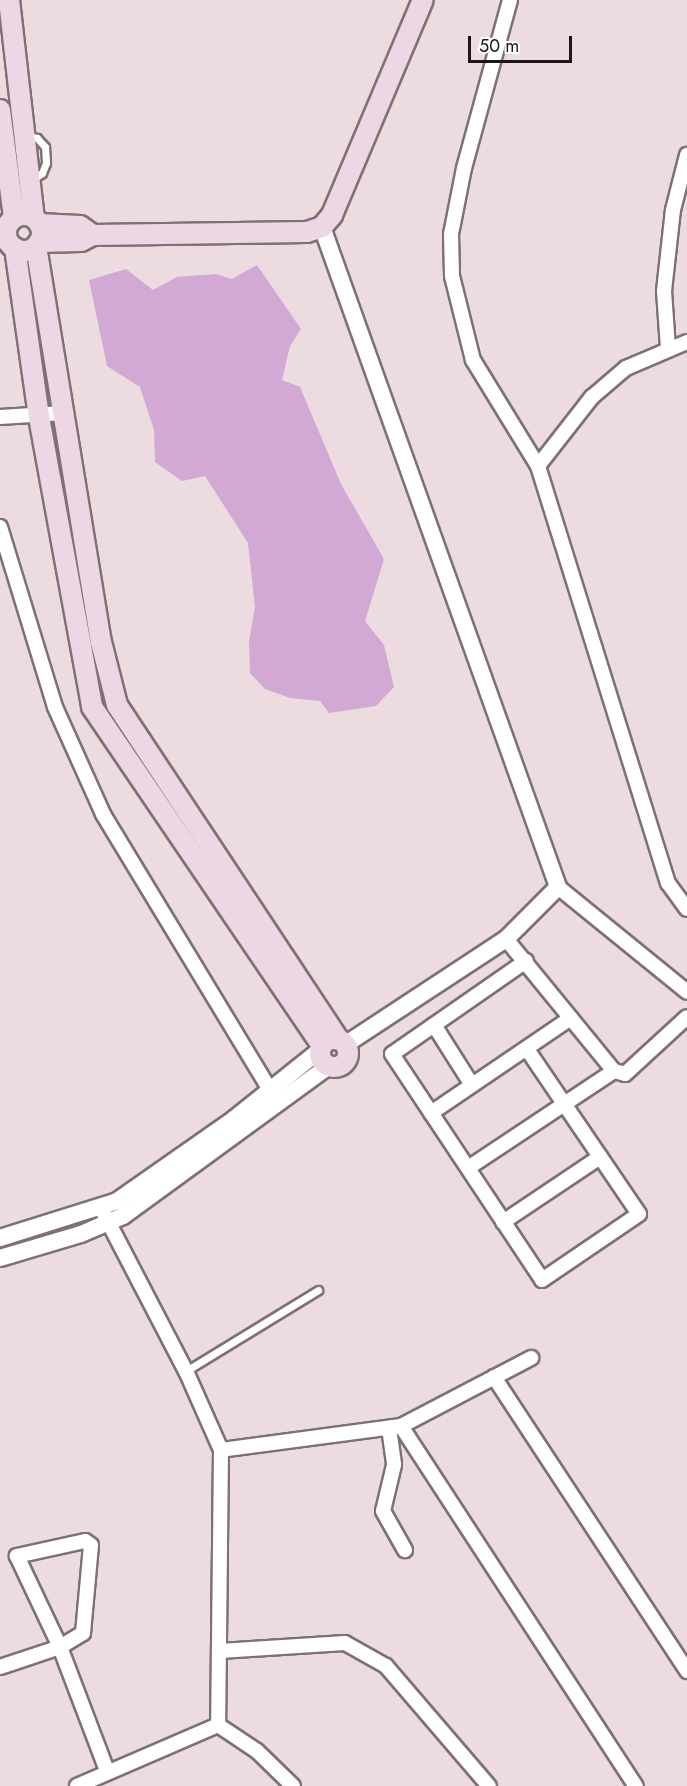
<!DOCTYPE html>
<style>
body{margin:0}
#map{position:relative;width:687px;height:1786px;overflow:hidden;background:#ecdbdf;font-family:Jost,sans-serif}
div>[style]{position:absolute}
.water>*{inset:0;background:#d2a8d4}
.roads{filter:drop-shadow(2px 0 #7f7073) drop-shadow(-2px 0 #7f7073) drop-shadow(0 2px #7f7073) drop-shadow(0 -2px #7f7073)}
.service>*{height:7px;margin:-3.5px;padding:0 3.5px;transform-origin:3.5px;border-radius:3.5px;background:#fff}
.minor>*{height:14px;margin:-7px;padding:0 7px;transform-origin:7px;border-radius:7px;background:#fff}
.tertiary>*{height:16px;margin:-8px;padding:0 8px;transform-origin:8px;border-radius:8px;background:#fff}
.secondary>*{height:20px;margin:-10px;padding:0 10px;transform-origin:10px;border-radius:10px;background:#edd7e4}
.secondary>.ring{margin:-10px;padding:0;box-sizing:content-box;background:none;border:20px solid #edd7e4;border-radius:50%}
span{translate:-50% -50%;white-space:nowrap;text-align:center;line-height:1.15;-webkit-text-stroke:6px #fff;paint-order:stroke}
.scale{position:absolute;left:468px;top:36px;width:104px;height:27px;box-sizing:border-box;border:3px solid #1c1617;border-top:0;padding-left:8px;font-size:18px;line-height:21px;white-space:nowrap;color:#1c1617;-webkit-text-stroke:4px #fff;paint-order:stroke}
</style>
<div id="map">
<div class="water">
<i style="clip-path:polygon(257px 265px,301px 329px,290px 346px,282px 380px,300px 387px,341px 484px,384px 559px,365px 621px,384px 645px,394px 687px,376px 706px,329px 713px,320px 701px,290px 698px,265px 689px,250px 673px,249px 641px,255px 607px,248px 543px,205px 476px,182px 481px,155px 462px,154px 430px,140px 387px,107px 366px,89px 280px,126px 269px,153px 290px,177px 277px,216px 274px,232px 279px)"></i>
</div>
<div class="roads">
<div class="service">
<i style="left:27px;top:136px;width:10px;rotate:11deg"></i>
<i style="left:37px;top:138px;width:12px;rotate:48deg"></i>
<i style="left:45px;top:147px;width:16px;rotate:86deg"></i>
<i style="left:46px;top:163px;width:11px;rotate:112deg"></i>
<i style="left:42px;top:173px;width:12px;rotate:145deg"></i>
<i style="left:186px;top:1371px;width:155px;rotate:-31.5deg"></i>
</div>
<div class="minor">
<i style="left:510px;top:0;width:174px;rotate:105.3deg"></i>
<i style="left:464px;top:168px;width:67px;rotate:101.1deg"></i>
<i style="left:451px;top:234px;width:42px;rotate:88.6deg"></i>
<i style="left:452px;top:276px;width:87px;rotate:76deg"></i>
<i style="left:473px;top:360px;width:124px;rotate:58.5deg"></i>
<i style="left:538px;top:466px;width:437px;rotate:72.7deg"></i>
<i style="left:668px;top:883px;width:32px;rotate:54deg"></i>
<i style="left:668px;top:348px;width:57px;rotate:-94deg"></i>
<i style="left:664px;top:291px;width:81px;rotate:-83.7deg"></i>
<i style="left:673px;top:210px;width:57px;rotate:-75.7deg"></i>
<i style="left:0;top:417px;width:64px;rotate:-3.6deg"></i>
<i style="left:538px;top:466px;width:88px;rotate:-52deg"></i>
<i style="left:592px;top:397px;width:45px;rotate:-40.5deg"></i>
<i style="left:626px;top:368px;width:66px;rotate:-23.1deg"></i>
<i style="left:0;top:527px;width:188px;rotate:73deg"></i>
<i style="left:55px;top:707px;width:117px;rotate:65.8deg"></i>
<i style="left:103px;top:814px;width:323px;rotate:58.8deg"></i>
<i style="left:558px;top:887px;width:166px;rotate:39.1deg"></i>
<i style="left:506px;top:939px;width:171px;rotate:50.7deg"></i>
<i style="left:614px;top:1071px;width:11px;rotate:15deg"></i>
<i style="left:625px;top:1074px;width:84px;rotate:-42.6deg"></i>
<i style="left:526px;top:961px;width:163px;rotate:145.2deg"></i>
<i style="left:392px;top:1054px;width:271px;rotate:56.4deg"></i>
<i style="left:542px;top:1280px;width:117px;rotate:-34.2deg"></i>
<i style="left:639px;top:1214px;width:199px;rotate:-124.2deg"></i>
<i style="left:434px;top:1025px;width:71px;rotate:57.7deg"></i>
<i style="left:431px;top:1113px;width:169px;rotate:-34.2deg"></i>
<i style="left:468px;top:1168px;width:175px;rotate:-33.6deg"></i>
<i style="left:101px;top:1208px;width:184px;rotate:62.5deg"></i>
<i style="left:186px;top:1371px;width:86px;rotate:66.1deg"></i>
<i style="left:221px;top:1450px;width:275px;rotate:90.6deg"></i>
<i style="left:218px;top:1725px;width:47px;rotate:33.7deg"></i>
<i style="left:257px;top:1751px;width:50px;rotate:44.2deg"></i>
<i style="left:503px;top:1222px;width:117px;rotate:-33.8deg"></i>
<i style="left:494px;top:1377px;width:352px;rotate:56.7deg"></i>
<i style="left:401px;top:1426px;width:430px;rotate:56.9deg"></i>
<i style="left:389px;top:1428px;width:37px;rotate:82deg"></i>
<i style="left:394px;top:1465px;width:47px;rotate:103.4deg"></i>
<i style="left:383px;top:1511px;width:45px;rotate:60.6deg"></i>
<i style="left:221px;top:1450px;width:182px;rotate:-7.6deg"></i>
<i style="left:401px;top:1426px;width:147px;rotate:-27.6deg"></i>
<i style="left:220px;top:1651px;width:125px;rotate:-3.7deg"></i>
<i style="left:345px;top:1643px;width:47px;rotate:29.3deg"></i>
<i style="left:386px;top:1666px;width:158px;rotate:49.4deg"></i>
<i style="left:0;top:1667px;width:63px;rotate:-18.4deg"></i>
<i style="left:60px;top:1647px;width:27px;rotate:-31deg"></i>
<i style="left:83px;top:1633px;width:88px;rotate:-84.8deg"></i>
<i style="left:91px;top:1545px;width:7px;rotate:-146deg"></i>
<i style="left:85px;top:1541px;width:70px;rotate:167.6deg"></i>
<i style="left:17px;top:1556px;width:101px;rotate:64.7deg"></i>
<i style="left:60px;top:1647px;width:133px;rotate:69.2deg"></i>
<i style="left:77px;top:1786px;width:154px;rotate:-23.4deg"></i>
</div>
<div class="tertiary">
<i style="left:322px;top:227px;width:701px;rotate:70.32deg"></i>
<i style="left:558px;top:887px;width:74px;rotate:135deg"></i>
<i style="left:506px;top:939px;width:191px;rotate:146.7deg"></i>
<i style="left:0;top:240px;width:8px;rotate:7deg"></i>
<i style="left:0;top:1238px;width:123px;rotate:-17.5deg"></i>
<i style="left:117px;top:1201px;width:143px;rotate:-35deg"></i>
<i style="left:234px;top:1119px;width:110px;rotate:-38.7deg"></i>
<i style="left:0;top:1258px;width:84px;rotate:-16.5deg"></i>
<i style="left:81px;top:1234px;width:46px;rotate:-23.2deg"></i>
<i style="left:123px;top:1216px;width:255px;rotate:-36.1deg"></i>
</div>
<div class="secondary">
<i style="left:9px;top:0;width:219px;rotate:83.5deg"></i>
<i style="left:0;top:110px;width:109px;rotate:82.6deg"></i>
<i class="ring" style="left:6px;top:215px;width:16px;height:16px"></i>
<i style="left:39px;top:224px;width:41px;rotate:2.8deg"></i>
<i style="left:80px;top:226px;width:16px;rotate:35deg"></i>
<i style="left:39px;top:242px;width:42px;rotate:-1.4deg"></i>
<i style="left:81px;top:241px;width:13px;rotate:-27deg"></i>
<i style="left:93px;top:235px;width:214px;rotate:-0.8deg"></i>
<i style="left:307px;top:232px;width:16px;rotate:-18deg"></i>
<i style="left:322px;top:227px;width:16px;rotate:-50deg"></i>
<i style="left:332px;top:215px;width:233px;rotate:-67.1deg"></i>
<i style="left:36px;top:246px;width:401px;rotate:80.7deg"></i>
<i style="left:101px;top:642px;width:65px;rotate:75.7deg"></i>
<i style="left:117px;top:705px;width:400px;rotate:56.5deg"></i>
<i style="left:15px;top:248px;width:171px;rotate:81.9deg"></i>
<i style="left:39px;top:417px;width:295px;rotate:79.6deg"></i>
<i style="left:92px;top:707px;width:409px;rotate:55.8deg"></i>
<i class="ring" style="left:320px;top:1039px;width:8px;height:8px"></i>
</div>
</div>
<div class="scale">50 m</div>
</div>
